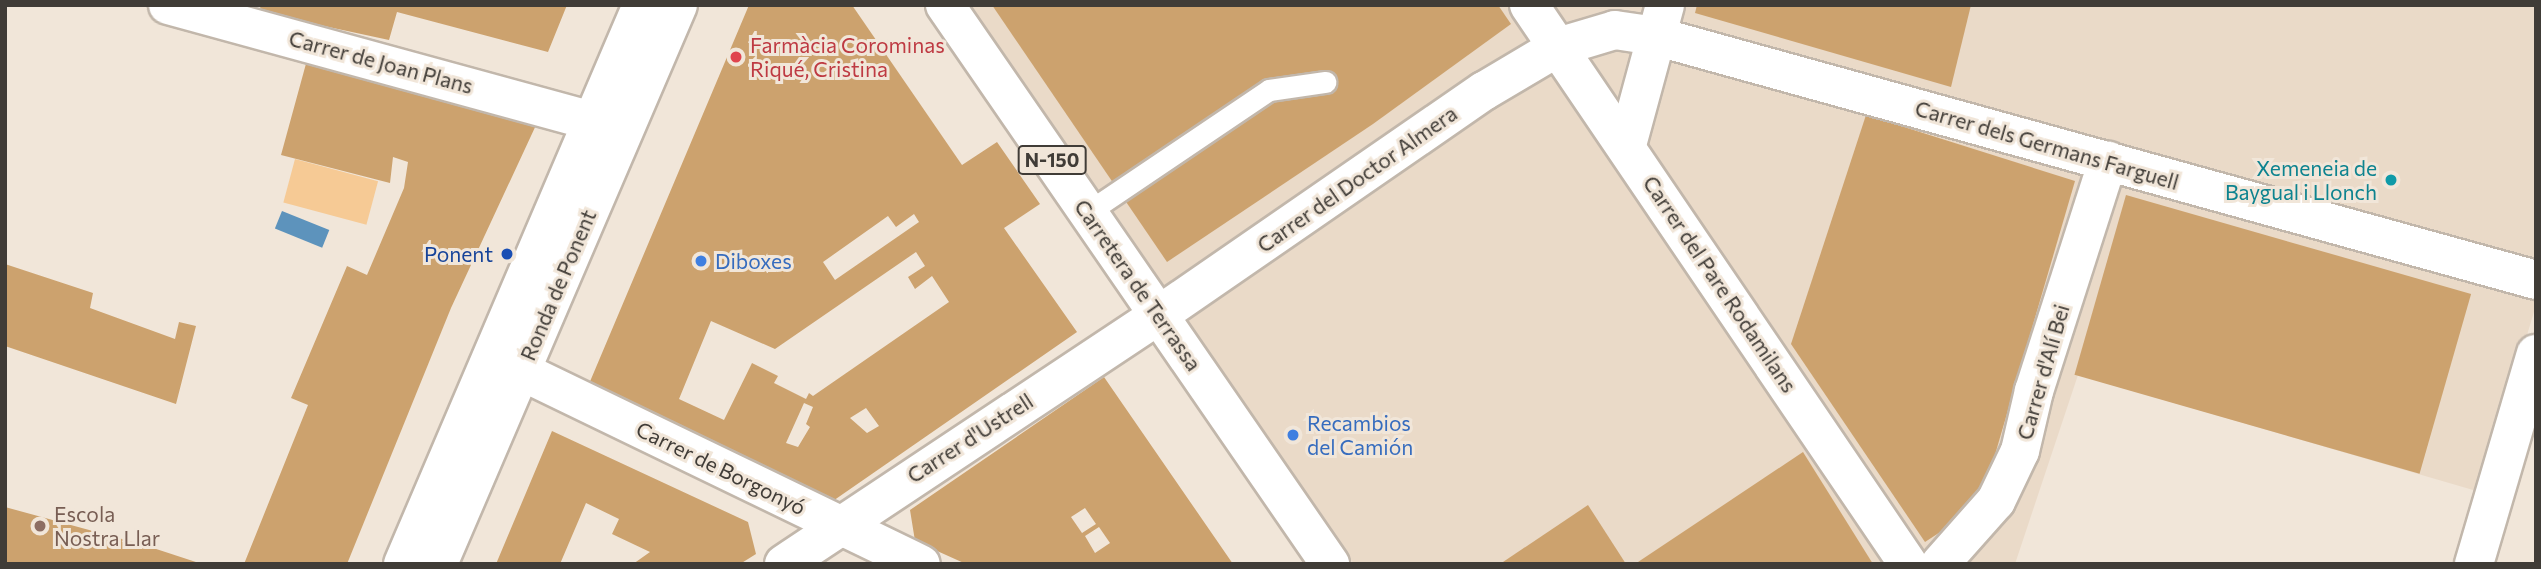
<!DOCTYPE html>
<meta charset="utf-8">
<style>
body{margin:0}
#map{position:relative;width:2541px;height:569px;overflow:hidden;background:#f1e6d9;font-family:Commissioner,sans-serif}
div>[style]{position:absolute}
.built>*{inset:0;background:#eadac8}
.green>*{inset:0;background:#f6ca95;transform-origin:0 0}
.water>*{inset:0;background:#5d93bc;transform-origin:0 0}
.building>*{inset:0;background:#cca26e;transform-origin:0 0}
.roads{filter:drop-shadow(2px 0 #c2b7ab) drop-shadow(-2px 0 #c2b7ab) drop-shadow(0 2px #c2b7ab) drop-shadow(0 -2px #c2b7ab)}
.lane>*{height:21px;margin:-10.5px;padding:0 10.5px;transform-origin:10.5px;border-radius:10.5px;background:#fff}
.street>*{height:38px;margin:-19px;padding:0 19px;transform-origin:19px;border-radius:19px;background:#fff}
.secondary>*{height:38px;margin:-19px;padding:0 19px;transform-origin:19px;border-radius:19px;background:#fff}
.primary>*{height:38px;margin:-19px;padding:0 19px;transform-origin:19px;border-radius:19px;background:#fff}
.dots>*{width:19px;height:19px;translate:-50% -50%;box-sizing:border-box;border:4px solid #f1e6d9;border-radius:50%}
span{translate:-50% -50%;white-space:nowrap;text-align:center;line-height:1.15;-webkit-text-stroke:6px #f1e6d9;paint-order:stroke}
.shield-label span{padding:2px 5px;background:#f1e6d9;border:2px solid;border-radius:5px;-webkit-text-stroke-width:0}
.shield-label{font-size:19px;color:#403c37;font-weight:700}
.health-label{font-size:21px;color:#be3a42}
.left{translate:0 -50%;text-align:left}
.street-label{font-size:21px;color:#403c37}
.culture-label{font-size:21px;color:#0d838f}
.right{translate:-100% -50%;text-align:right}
.transit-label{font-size:21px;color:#164399}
.shop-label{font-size:21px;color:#366cbe}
.education-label{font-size:21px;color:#785e54}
.frame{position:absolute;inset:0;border:7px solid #403c37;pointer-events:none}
</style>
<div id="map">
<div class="built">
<i style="clip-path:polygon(957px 5px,2536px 5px,2536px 305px,2480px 492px,2078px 375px,2015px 564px,1354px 564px)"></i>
</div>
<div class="green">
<i style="left:295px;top:159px;width:86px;height:45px;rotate:15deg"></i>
</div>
<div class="water">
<i style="left:282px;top:211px;width:51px;height:19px;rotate:22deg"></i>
</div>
<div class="building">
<i style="clip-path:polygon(261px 5px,567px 5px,548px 52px,397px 12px,389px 40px,259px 12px)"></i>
<i style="clip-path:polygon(evenodd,749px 5px,852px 5px,962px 165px,997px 142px,1040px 204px,1004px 228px,1077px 332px,830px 503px,586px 391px,749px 5px,914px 214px,919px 222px,835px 280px,823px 262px,888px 216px,896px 227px,914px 214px,749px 5px,916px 252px,925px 266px,908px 277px,915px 289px,932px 276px,949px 302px,813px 396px,809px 393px,806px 399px,774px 383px,778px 376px,752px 363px,724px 420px,679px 399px,711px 321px,775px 349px,916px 252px,749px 5px,804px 403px,813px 407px,806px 424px,810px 427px,798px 447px,786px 443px,804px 403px,749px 5px,866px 408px,879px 426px,867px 433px,850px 418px,866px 408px)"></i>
<i style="clip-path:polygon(992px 5px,1498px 5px,1511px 24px,1373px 124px,1167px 262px)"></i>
<i style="clip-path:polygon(1697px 5px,1971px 5px,1951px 87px,1695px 13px)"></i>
<i style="clip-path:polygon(307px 60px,537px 123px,451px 308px,347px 564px,244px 564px,308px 405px,291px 398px,347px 266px,367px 275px,404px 188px,408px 162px,393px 157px,390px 183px,281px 155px)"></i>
<i style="clip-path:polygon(1866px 115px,2075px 181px,1980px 506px,1925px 542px,1791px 344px)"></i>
<i style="left:2126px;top:195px;width:359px;height:187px;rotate:16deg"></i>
<i style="clip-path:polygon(5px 264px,93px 293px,90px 308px,175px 339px,179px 322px,196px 326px,176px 404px,5px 346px)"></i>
<i style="clip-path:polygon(evenodd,1104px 377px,1233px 564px,966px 564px,915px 541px,910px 510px,1104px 377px,1085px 508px,1096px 524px,1082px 533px,1071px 517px,1085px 508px,1104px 377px,1099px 527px,1110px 543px,1095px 553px,1085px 536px,1099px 527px)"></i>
<i style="clip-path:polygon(552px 431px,748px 522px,756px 554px,740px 564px,633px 564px,650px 552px,612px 534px,619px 519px,586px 503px,560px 564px,496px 564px)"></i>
<i style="clip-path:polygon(1803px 452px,1873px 564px,1635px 564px)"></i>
<i style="clip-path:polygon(1588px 505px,1626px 564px,1500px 564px)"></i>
<i style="clip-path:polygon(5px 507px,144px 545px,202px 564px,5px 564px)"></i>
</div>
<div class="roads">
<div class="lane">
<i style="left:1088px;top:212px;width:218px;rotate:-34deg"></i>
<i style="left:1269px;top:90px;width:57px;rotate:-8.1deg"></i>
</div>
<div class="street">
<i style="left:168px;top:5px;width:441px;rotate:15.3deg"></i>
<i style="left:1529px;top:5px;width:675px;rotate:55.86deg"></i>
<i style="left:1627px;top:145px;width:145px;rotate:-74.8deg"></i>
<i style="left:521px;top:371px;width:444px;rotate:25.8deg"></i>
<i style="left:784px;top:564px;width:450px;rotate:-33.6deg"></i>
<i style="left:1159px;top:315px;width:395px;rotate:-34.6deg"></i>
<i style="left:1484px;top:91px;width:86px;rotate:-30.7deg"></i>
<i style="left:1558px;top:47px;width:59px;rotate:-16.6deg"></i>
<i style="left:1615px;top:30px;width:40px;rotate:8.5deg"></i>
<i style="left:1655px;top:36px;width:914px;rotate:15.48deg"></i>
<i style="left:1940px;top:564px;width:84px;rotate:-48.4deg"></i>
<i style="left:1996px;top:501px;width:55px;rotate:-64.4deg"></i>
<i style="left:2020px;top:451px;width:62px;rotate:-76.9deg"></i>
<i style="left:2034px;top:391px;width:242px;rotate:-72.2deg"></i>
<i style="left:2474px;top:564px;width:219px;rotate:-73.6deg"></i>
</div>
<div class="secondary">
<i style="left:403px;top:564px;width:608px;rotate:-66.85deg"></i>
<i style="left:438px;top:564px;width:608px;rotate:-66.76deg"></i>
</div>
<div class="primary">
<i style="left:945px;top:5px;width:679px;rotate:55.44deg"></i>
</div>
</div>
<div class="dots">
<i style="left:736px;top:57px;background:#e0444e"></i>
<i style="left:2391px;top:180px;background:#0f9aa8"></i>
<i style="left:507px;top:254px;background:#1a4fb4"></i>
<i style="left:701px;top:261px;background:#3f7fe0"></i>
<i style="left:1293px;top:435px;background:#3f7fe0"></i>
<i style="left:40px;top:526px;background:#8d6e63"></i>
</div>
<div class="shield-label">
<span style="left:1052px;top:160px">N-150</span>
</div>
<div class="health-label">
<span class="left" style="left:750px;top:57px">Farmàcia Corominas<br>Riqué, Cristina</span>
</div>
<div class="street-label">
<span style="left:381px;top:62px;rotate:15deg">Carrer de Joan Plans</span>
<span style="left:2047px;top:145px;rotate:16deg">Carrer dels Germans Farguell</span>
<span style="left:1357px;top:179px;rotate:-35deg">Carrer del Doctor Almera</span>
<span style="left:1720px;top:284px;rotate:56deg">Carrer del Pare Rodamilans</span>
<span style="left:558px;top:285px;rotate:-67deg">Ronda de Ponent</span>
<span style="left:1138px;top:285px;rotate:55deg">Carretera de Terrassa</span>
<span style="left:2043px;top:372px;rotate:-74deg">Carrer d'Alí Bei</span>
<span style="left:970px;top:438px;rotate:-33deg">Carrer d'Ustrell</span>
<span style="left:721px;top:468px;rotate:26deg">Carrer de Borgonyó</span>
</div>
<div class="culture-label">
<span class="right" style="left:2377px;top:180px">Xemeneia de<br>Baygual i Llonch</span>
</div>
<div class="transit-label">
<span class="right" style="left:493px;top:254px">Ponent</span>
</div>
<div class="shop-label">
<span class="left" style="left:715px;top:261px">Diboxes</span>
<span class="left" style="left:1307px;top:435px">Recambios<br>del Camión</span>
</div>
<div class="education-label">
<span class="left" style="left:54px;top:526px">Escola<br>Nostra Llar</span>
</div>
<div class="frame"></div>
</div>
